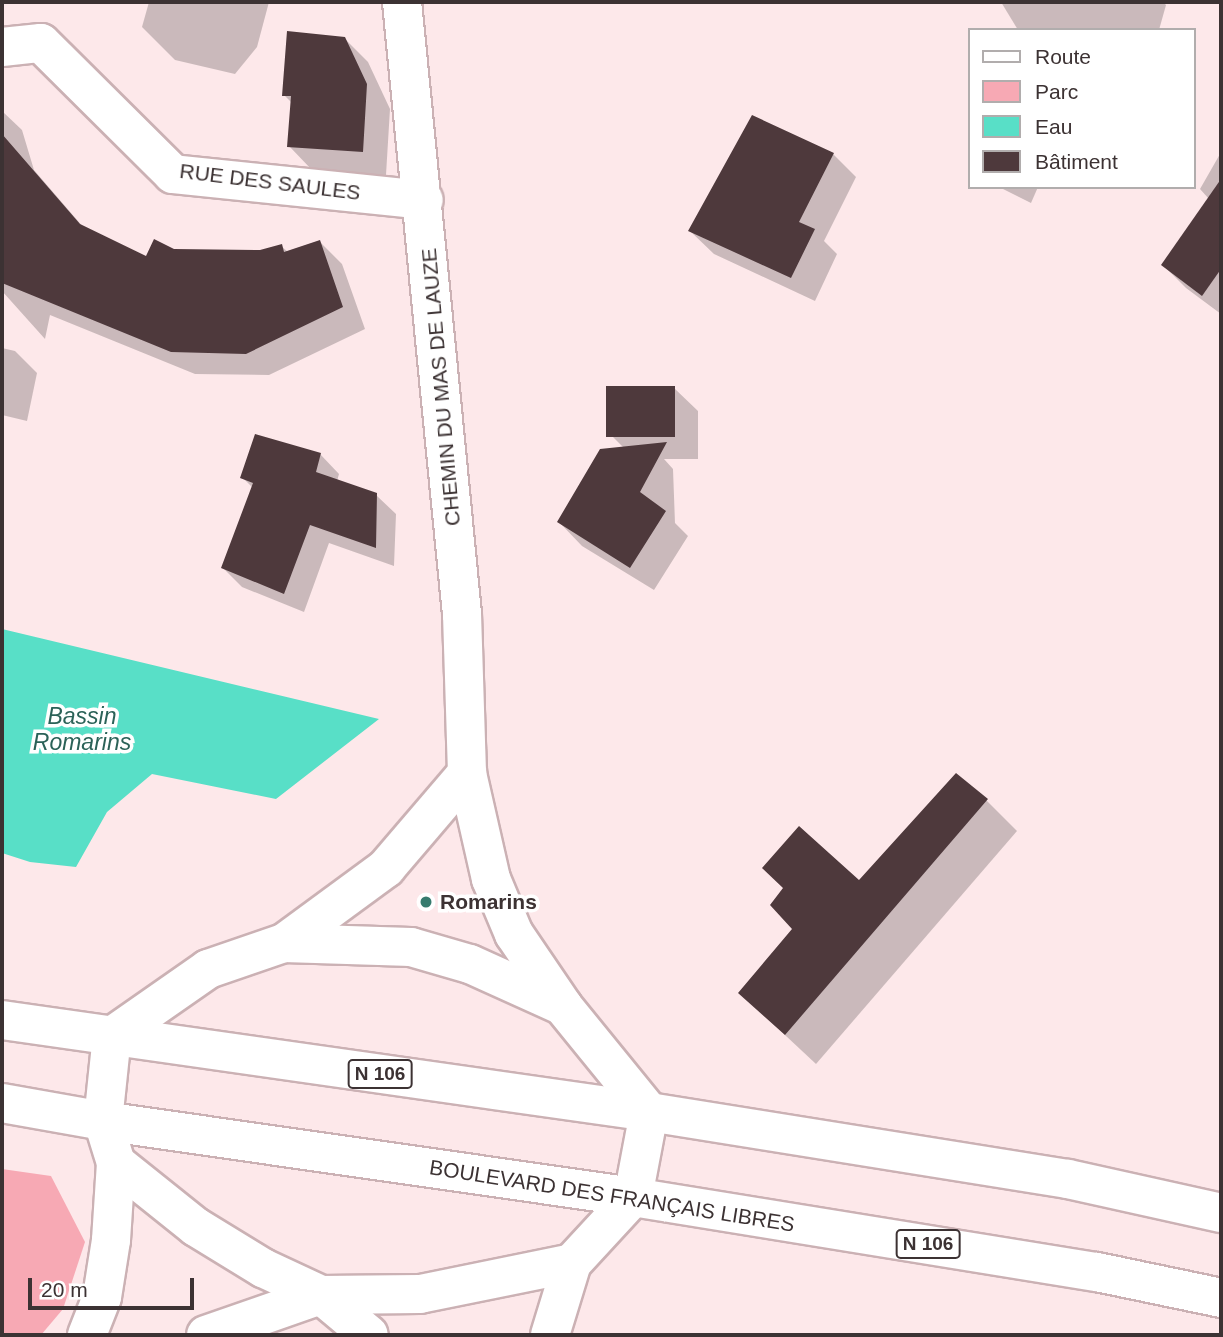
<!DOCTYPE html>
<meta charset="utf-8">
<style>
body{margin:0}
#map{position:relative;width:1223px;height:1337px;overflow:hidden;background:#fde8ea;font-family:Helvetica,sans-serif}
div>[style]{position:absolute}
.green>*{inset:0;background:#f7a9b4}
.water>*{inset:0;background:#58dfc7}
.shadow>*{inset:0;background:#0003}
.building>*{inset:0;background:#4e393c;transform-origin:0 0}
.roads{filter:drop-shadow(2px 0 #cbb1b4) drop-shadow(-2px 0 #cbb1b4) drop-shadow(0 2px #cbb1b4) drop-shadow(0 -2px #cbb1b4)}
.street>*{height:38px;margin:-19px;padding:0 19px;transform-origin:19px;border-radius:19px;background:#fff}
.primary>*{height:38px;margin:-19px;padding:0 19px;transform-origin:19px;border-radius:19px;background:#fff}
.dots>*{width:19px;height:19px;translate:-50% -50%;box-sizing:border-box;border:4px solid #fff;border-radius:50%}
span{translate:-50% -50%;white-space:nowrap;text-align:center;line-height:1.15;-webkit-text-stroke:7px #fff;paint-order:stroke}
.shield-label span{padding:2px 5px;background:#fff;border:2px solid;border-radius:5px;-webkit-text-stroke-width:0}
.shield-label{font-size:19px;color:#3c3233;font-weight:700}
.street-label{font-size:21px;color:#3c3233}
.poi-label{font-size:21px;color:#3c3233;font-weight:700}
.left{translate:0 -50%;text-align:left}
.water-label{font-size:23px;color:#2b6258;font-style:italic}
.frame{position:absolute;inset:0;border:4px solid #3c3233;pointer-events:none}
.legend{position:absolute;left:968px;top:28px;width:228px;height:161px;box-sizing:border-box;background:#fff;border:2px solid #b1adad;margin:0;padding:9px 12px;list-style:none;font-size:21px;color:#3c3233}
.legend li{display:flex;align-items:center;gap:14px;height:35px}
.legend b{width:35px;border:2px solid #b1adad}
.scale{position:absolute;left:28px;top:1278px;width:166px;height:32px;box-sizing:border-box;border:4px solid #3c3233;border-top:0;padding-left:9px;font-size:21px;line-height:24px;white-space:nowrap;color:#3c3233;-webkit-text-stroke:5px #fff;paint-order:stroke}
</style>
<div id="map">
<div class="green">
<i style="clip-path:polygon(2px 1169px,51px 1176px,85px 1242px,63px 1309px,41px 1335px,2px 1335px)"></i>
</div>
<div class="water">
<i style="clip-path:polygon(2px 629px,379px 719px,276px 799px,152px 774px,107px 812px,76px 867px,30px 862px,2px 853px)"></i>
</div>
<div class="shadow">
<i style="clip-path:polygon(149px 2px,269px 2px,257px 47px,235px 74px,175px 60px,142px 27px)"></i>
<i style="clip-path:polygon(1001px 2px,1163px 2px,1166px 5px,1159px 30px,1018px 30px)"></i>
<i style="clip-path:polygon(344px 38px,368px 62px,390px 109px,386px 175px,312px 170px,289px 146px,292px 103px,284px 95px)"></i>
<i style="clip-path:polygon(2px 111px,22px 130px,34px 170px,84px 228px,147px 258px,173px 250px,261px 252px,281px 246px,288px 252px,320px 242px,342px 264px,365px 329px,269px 375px,195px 374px,50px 315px,45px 339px,2px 291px)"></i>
<i style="clip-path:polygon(833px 154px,856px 177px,824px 241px,837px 254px,815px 301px,714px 254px,690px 231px)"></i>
<i style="clip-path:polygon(1220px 154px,1221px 155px,1221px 314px,1186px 288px,1163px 265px,1209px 199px,1200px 189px)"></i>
<i style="clip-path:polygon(999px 187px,1038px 187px,1031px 203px)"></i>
<i style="clip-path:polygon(2px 348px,15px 351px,37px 373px,27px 421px,2px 415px)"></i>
<i style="clip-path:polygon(674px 388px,698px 411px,698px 459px,664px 459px,673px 469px,675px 523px,688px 536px,654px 590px,582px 546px,559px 522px,624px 448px,612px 436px)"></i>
<i style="clip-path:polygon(320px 454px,339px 474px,337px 481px,376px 495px,396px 514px,394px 566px,329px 543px,304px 612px,242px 587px,223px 568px,253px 488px,242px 477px)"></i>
<i style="clip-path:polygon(986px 800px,1017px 831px,816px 1064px,740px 993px,859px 883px)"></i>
</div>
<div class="building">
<i style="clip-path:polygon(287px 31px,345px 37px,367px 84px,363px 152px,287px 147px,291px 96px,282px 96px)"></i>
<i style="clip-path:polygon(752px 115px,834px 153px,799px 222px,815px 229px,791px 278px,688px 231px)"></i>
<i style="clip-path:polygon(2px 134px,80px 224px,146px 256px,154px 239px,174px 249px,260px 250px,282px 244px,284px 252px,320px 240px,343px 307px,246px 354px,171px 352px,2px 283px)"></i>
<i style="clip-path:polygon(1221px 179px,1221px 269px,1202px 296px,1161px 265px)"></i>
<i style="left:606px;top:386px;width:69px;height:51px"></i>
<i style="clip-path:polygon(255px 434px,321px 453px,316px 472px,377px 493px,376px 548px,310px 525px,284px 594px,221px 568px,253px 483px,240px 478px)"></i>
<i style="clip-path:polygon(667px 442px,640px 492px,666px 511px,630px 568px,557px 522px,600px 449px)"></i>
<i style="clip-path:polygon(956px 773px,988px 799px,785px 1035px,738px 993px,792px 929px,770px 905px,783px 888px,762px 868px,799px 826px,859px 880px)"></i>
</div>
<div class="roads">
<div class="street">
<i style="left:2px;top:47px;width:39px;rotate:-6deg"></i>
<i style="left:41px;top:43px;width:186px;rotate:44.8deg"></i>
<i style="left:173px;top:174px;width:252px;rotate:5.9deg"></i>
<i style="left:284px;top:943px;width:127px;rotate:-36.3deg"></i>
<i style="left:386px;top:868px;width:125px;rotate:-49.5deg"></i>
<i style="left:116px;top:1163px;width:102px;rotate:38.7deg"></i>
<i style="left:196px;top:1227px;width:79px;rotate:31.5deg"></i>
<i style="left:263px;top:1268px;width:64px;rotate:25deg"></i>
<i style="left:321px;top:1295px;width:99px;rotate:-0.6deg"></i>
<i style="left:420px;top:1294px;width:155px;rotate:-11.5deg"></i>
<i style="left:572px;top:1263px;width:90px;rotate:-47.3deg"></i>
<i style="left:633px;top:1197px;width:86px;rotate:-79.3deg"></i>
<i style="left:649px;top:1112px;width:136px;rotate:-129.1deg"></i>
<i style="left:563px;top:1006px;width:87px;rotate:-124.2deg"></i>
<i style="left:514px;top:934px;width:60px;rotate:-112.7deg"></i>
<i style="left:491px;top:879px;width:109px;rotate:-102.8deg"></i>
<i style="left:467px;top:773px;width:159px;rotate:-91.8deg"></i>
<i style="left:462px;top:614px;width:615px;rotate:-95.6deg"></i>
<i style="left:321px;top:1295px;width:62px;rotate:39.8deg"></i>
<i style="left:87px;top:1335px;width:41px;rotate:-68.5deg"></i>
<i style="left:102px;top:1297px;width:58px;rotate:-81deg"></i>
<i style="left:111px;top:1240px;width:77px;rotate:-86.3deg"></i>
<i style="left:116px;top:1163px;width:44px;rotate:-107.2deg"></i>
<i style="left:103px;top:1121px;width:85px;rotate:-84deg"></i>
<i style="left:112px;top:1036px;width:117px;rotate:-34.9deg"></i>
<i style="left:208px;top:969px;width:80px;rotate:-18.9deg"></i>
<i style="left:284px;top:943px;width:127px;rotate:1.8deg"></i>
<i style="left:411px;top:947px;width:61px;rotate:16.1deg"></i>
<i style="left:470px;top:964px;width:102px;rotate:24.3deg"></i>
<i style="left:206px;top:1335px;width:122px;rotate:-19.2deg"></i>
<i style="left:550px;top:1335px;width:75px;rotate:-73deg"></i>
</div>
<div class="primary">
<i style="left:2px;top:1020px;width:654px;rotate:8.09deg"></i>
<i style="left:649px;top:1112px;width:424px;rotate:9.1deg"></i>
<i style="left:1068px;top:1179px;width:157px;rotate:12.5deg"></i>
<i style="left:2px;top:1103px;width:103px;rotate:10.1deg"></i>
<i style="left:103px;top:1121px;width:535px;rotate:8.16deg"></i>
<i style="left:633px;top:1197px;width:470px;rotate:9.2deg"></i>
<i style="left:1097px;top:1272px;width:127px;rotate:11.8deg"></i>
</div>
</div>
<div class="dots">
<i style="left:426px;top:902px;background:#377b6e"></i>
</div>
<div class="shield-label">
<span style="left:380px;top:1074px">N 106</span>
<span style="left:928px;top:1244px">N 106</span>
</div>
<div class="street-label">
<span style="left:270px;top:182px;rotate:7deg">RUE DES SAULES</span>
<span style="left:441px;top:387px;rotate:-95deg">CHEMIN DU MAS DE LAUZE</span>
<span style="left:612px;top:1196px;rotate:9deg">BOULEVARD DES FRANÇAIS LIBRES</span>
</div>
<div class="poi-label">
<span class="left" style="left:440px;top:902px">Romarins</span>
</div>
<div class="water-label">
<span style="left:82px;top:729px">Bassin<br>Romarins</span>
</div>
<div class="frame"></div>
<ul class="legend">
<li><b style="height:9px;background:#fff"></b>Route</li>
<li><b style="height:19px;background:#f7a9b4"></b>Parc</li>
<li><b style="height:19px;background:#58dfc7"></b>Eau</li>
<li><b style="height:19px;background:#4e393c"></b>Bâtiment</li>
</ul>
<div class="scale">20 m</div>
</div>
